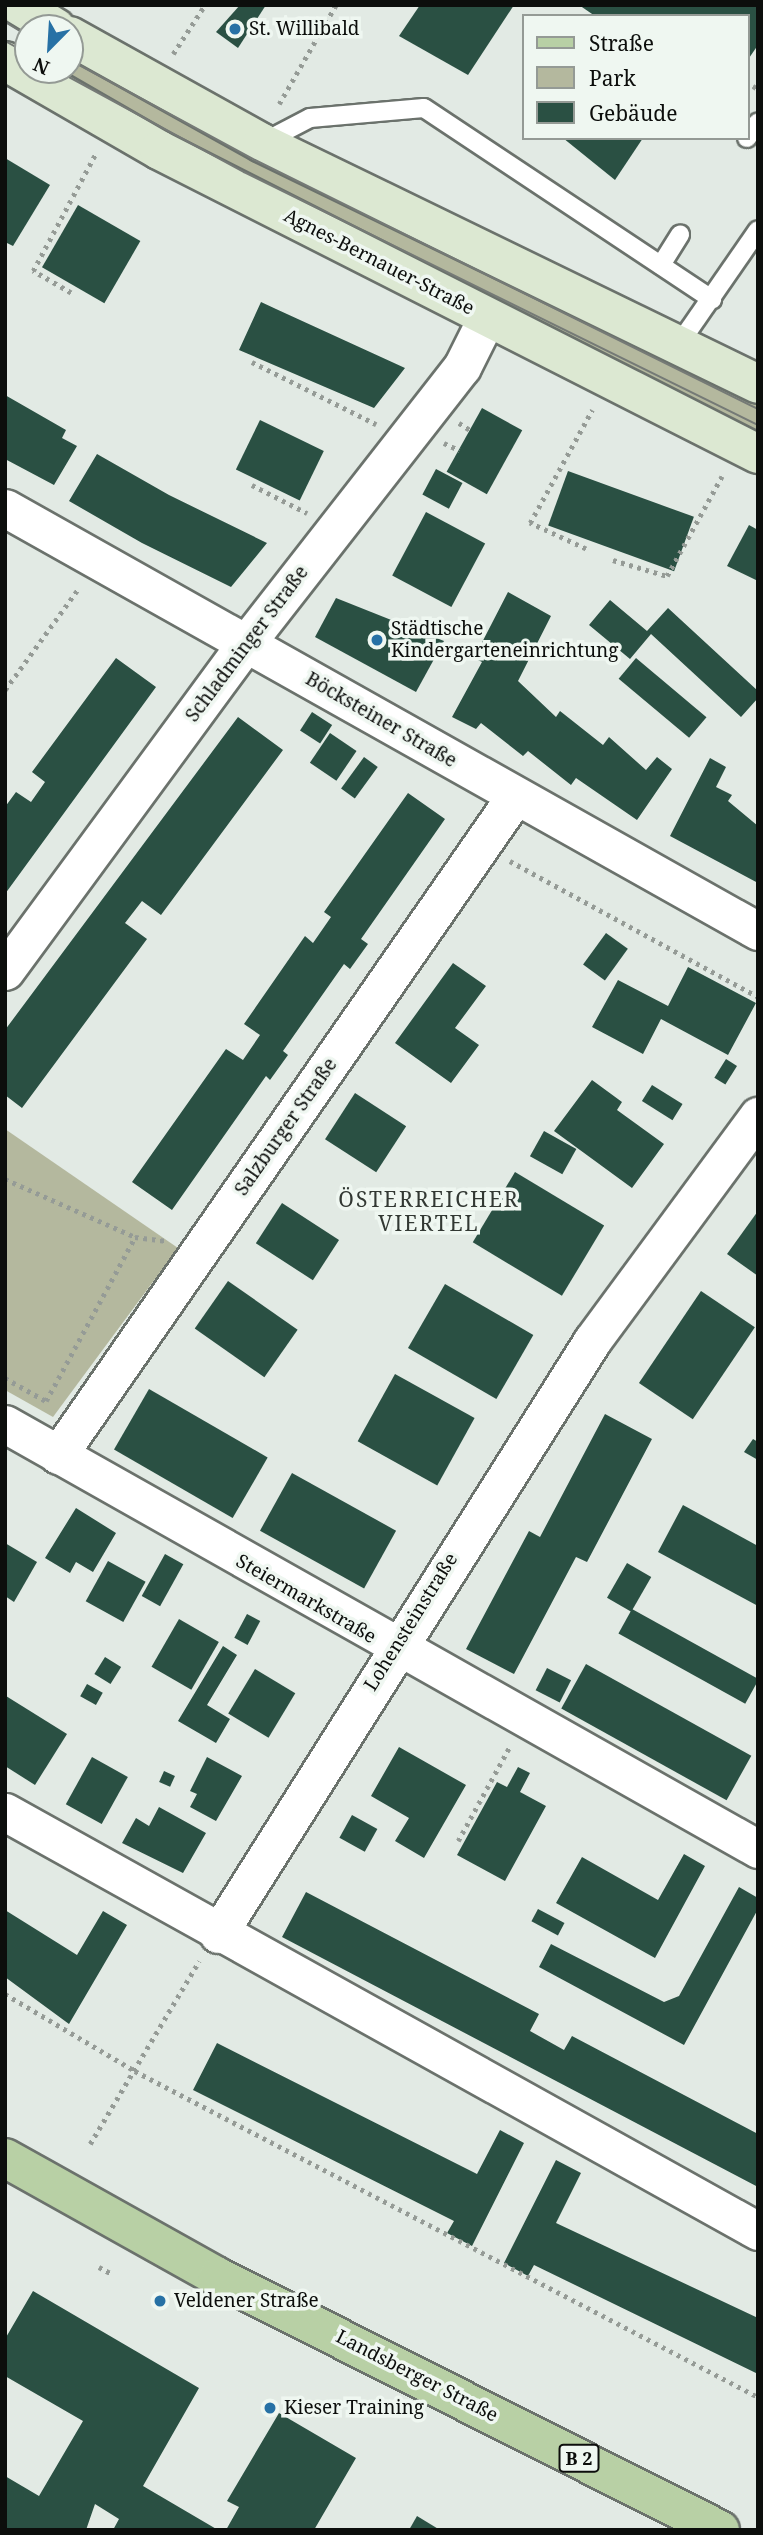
<!DOCTYPE html>
<meta charset="utf-8">
<style>
body{margin:0}
#map{position:relative;width:763px;height:2535px;overflow:hidden;background:#e2eae4;font-family:"Noto Serif",serif}
div>[style]{position:absolute}
.green>*{inset:0;background:#b4b89e}
.building>*{inset:0;background:#2a5043;transform-origin:0 0}
.path>*{height:4.5px;margin-top:-2.25px;transform-origin:0;background:repeating-linear-gradient(90deg,#959b96 0 3.5px,transparent 0 8.5px)}
.roads{filter:drop-shadow(2px 0 #6b726c) drop-shadow(-2px 0 #6b726c) drop-shadow(0 2px #6b726c) drop-shadow(0 -2px #6b726c)}
.lane>*{height:18px;margin:-9px;padding:0 9px;transform-origin:9px;border-radius:9px;background:#fff}
.street>*{height:37px;margin:-18.5px;padding:0 18.5px;transform-origin:18.5px;border-radius:18.5px;background:#fff}
.secondary>*{height:38px;margin:-19px;padding:0 19px;transform-origin:19px;border-radius:19px;background:#dce8d2}
.primary>*{height:38px;margin:-19px;padding:0 19px;transform-origin:19px;border-radius:19px;background:#b8d0a5}
.tram>*{height:2px;margin:-1px;padding:0 1px;transform-origin:1px;border-radius:1px;background:#757a76}
.dots>*{width:19px;height:19px;translate:-50% -50%;box-sizing:border-box;border:4px solid #eff7f1;border-radius:50%}
span{translate:-50% -50%;white-space:nowrap;text-align:center;line-height:1.15;-webkit-text-stroke:7px #eff7f1;paint-order:stroke}
.shield-label span{padding:2px 5px;background:#eff7f1;border:2px solid;border-radius:5px;-webkit-text-stroke-width:0}
.shield-label{font-size:18px;color:#0c0e0c;font-weight:700}
.poi-label{font-size:19px;color:#0c0e0c}
.left{translate:0 -50%;text-align:left}
.street-label{font-size:19px;color:#0c0e0c}
.neighbourhood-label{font-size:21px;color:#323833;letter-spacing:2px}
.frame{position:absolute;inset:0;border:7px solid #0c0e0c;pointer-events:none}
.legend{position:absolute;left:522px;top:14px;width:228px;height:126px;box-sizing:border-box;background:#eff7f1;border:2px solid #949a95;margin:0;padding:9px 12px;list-style:none;font-size:21px;color:#0c0e0c}
.legend li{display:flex;align-items:center;gap:14px;height:35px}
.legend b{width:35px;border:2px solid #949a95}
.north{position:absolute;left:14px;top:14px;width:70px;height:70px;box-sizing:border-box;background:#eff7f1;border:2px solid #949a95;border-radius:50%;rotate:204deg;font-size:19px;font-weight:700;line-height:28px;text-align:center;color:#0c0e0c}
.north::after{content:'';display:block;margin:auto;width:24px;height:32px;background:#2771a5;clip-path:polygon(50% 0,100% 100%,50% 72%,0 100%)}
</style>
<div id="map">
<div class="green">
<i style="clip-path:polygon(70px 48px,758px 397px,758px 437px,41px 70px,70px 70px)"></i>
<i style="clip-path:polygon(5px 1129px,178px 1248px,53px 1417px,5px 1390px)"></i>
</div>
<div class="building">
<i style="clip-path:polygon(240px 5px,266px 5px,238px 48px,216px 32px)"></i>
<i style="clip-path:polygon(420px 5px,514px 5px,468px 75px,399px 36px)"></i>
<i style="clip-path:polygon(579px 5px,758px 5px,758px 45px,747px 61px,747px 16px,595px 16px)"></i>
<i style="clip-path:polygon(563px 138px,643px 138px,615px 180px)"></i>
<i style="clip-path:polygon(5px 158px,50px 185px,13px 246px,5px 242px)"></i>
<i style="left:78px;top:205px;width:72px;height:72px;rotate:30deg"></i>
<i style="clip-path:polygon(261px 302px,276px 309px,405px 368px,374px 408px,239px 350px)"></i>
<i style="clip-path:polygon(5px 395px,66px 430px,62px 438px,77px 446px,54px 485px,5px 459px)"></i>
<i style="left:482px;top:408px;width:46px;height:73px;rotate:29deg"></i>
<i style="left:260px;top:420px;width:71px;height:55px;rotate:26deg"></i>
<i style="clip-path:polygon(97px 454px,169px 495px,267px 543px,231px 587px,142px 543px,69px 501px)"></i>
<i style="left:436px;top:469px;width:30px;height:29px;rotate:28deg"></i>
<i style="left:568px;top:471px;width:134px;height:58px;rotate:20deg"></i>
<i style="left:426px;top:512px;width:67px;height:72px;rotate:28deg"></i>
<i style="clip-path:polygon(749px 525px,758px 530px,758px 581px,727px 566px)"></i>
<i style="clip-path:polygon(508px 592px,551px 616px,518px 681px,556px 717px,560px 711px,603px 745px,609px 737px,646px 770px,657px 757px,672px 769px,637px 820px,576px 778px,571px 785px,528px 751px,523px 756px,481px 723px,476px 729px,452px 717px,482px 662px,474px 658px)"></i>
<i style="clip-path:polygon(336px 598px,444px 641px,416px 692px,315px 637px)"></i>
<i style="clip-path:polygon(610px 600px,647px 631px,668px 608px,758px 691px,758px 698px,741px 717px,651px 634px,630px 659px,589px 625px)"></i>
<i style="clip-path:polygon(116px 658px,156px 687px,5px 894px,5px 807px,16px 792px,31px 802px,45px 782px,32px 772px)"></i>
<i style="left:636px;top:658px;width:92px;height:27px;rotate:40deg"></i>
<i style="left:312px;top:712px;width:24px;height:22px;rotate:33deg"></i>
<i style="clip-path:polygon(238px 717px,283px 750px,161px 915px,142px 901px,125px 923px,147px 939px,22px 1108px,5px 1095px,5px 1030px)"></i>
<i style="left:330px;top:733px;width:32px;height:36px;rotate:34deg"></i>
<i style="left:364px;top:757px;width:17px;height:39px;rotate:36deg"></i>
<i style="clip-path:polygon(710px 758px,726px 767px,716px 787px,732px 795px,728px 801px,758px 826px,758px 883px,670px 836px)"></i>
<i style="clip-path:polygon(408px 793px,445px 819px,361px 939px,368px 944px,350px 969px,344px 964px,283px 1051px,288px 1055px,270px 1080px,266px 1076px,172px 1210px,132px 1182px,226px 1049px,243px 1060px,260px 1035px,244px 1024px,305px 936px,313px 943px,331px 917px,324px 912px)"></i>
<i style="left:606px;top:933px;width:27px;height:39px;rotate:36deg"></i>
<i style="clip-path:polygon(453px 963px,486px 986px,455px 1028px,479px 1045px,451px 1083px,395px 1043px)"></i>
<i style="clip-path:polygon(688px 967px,756px 1003px,728px 1055px,661px 1019px,643px 1054px,592px 1027px,618px 980px,668px 1006px)"></i>
<i style="left:726px;top:1059px;width:13px;height:22px;rotate:32deg"></i>
<i style="clip-path:polygon(592px 1080px,622px 1102px,617px 1110px,664px 1144px,632px 1188px,554px 1131px)"></i>
<i style="left:652px;top:1085px;width:36px;height:19px;rotate:32deg"></i>
<i style="left:355px;top:1093px;width:61px;height:55px;rotate:33deg"></i>
<i style="left:544px;top:1131px;width:37px;height:29px;rotate:29deg"></i>
<i style="left:515px;top:1172px;width:104px;height:82px;rotate:31deg"></i>
<i style="left:282px;top:1203px;width:68px;height:48px;rotate:33deg"></i>
<i style="clip-path:polygon(758px 1211px,758px 1276px,727px 1254px)"></i>
<i style="left:228px;top:1281px;width:85px;height:58px;rotate:35deg"></i>
<i style="left:445px;top:1284px;width:102px;height:74px;rotate:30deg"></i>
<i style="left:701px;top:1291px;width:65px;height:111px;rotate:34deg"></i>
<i style="left:395px;top:1374px;width:91px;height:77px;rotate:29deg"></i>
<i style="left:149px;top:1389px;width:137px;height:70px;rotate:30deg"></i>
<i style="clip-path:polygon(605px 1414px,652px 1439px,587px 1562px,576px 1557px,514px 1674px,466px 1649px,529px 1531px,540px 1537px)"></i>
<i style="clip-path:polygon(753px 1439px,758px 1442px,758px 1460px,744px 1452px)"></i>
<i style="left:292px;top:1473px;width:119px;height:66px;rotate:29deg"></i>
<i style="clip-path:polygon(683px 1505px,758px 1546px,758px 1606px,658px 1552px)"></i>
<i style="clip-path:polygon(76px 1508px,116px 1533px,93px 1572px,76px 1562px,70px 1573px,45px 1558px)"></i>
<i style="clip-path:polygon(5px 1543px,37px 1562px,14px 1602px,5px 1596px)"></i>
<i style="left:165px;top:1554px;width:21px;height:48px;rotate:29deg"></i>
<i style="left:108px;top:1561px;width:43px;height:46px;rotate:29deg"></i>
<i style="left:627px;top:1563px;width:28px;height:40px;rotate:30deg"></i>
<i style="left:632px;top:1609px;width:145px;height:28px;rotate:29deg"></i>
<i style="left:247px;top:1614px;width:15px;height:27px;rotate:28deg"></i>
<i style="left:179px;top:1619px;width:46px;height:55px;rotate:30deg"></i>
<i style="clip-path:polygon(223px 1646px,237px 1655px,207px 1705px,230px 1719px,216px 1743px,178px 1721px)"></i>
<i style="left:105px;top:1657px;width:19px;height:20px;rotate:32deg"></i>
<i style="left:586px;top:1664px;width:189px;height:51px;rotate:29deg"></i>
<i style="left:547px;top:1668px;width:27px;height:25px;rotate:27deg"></i>
<i style="left:255px;top:1669px;width:47px;height:52px;rotate:31deg"></i>
<i style="left:87px;top:1684px;width:18px;height:14px;rotate:29deg"></i>
<i style="clip-path:polygon(6px 1696px,67px 1734px,35px 1785px,5px 1766px)"></i>
<i style="clip-path:polygon(399px 1747px,466px 1785px,424px 1858px,395px 1841px,409px 1818px,371px 1796px)"></i>
<i style="left:92px;top:1757px;width:41px;height:54px;rotate:29deg"></i>
<i style="clip-path:polygon(207px 1757px,242px 1776px,216px 1821px,190px 1807px,197px 1794px,190px 1791px)"></i>
<i style="clip-path:polygon(518px 1767px,530px 1773px,520px 1792px,546px 1806px,505px 1881px,457px 1855px,497px 1782px,507px 1787px)"></i>
<i style="left:164px;top:1771px;width:12px;height:12px;rotate:24deg"></i>
<i style="clip-path:polygon(159px 1807px,206px 1833px,183px 1873px,122px 1843px,136px 1818px,149px 1826px)"></i>
<i style="left:352px;top:1815px;width:29px;height:26px;rotate:29deg"></i>
<i style="clip-path:polygon(684px 1854px,705px 1866px,655px 1958px,556px 1903px,582px 1857px,658px 1900px)"></i>
<i style="clip-path:polygon(739px 1887px,758px 1898px,758px 1909px,684px 2045px,539px 1967px,551px 1944px,664px 2002px,679px 1996px)"></i>
<i style="clip-path:polygon(306px 1892px,539px 2014px,530px 2031px,564px 2050px,572px 2036px,758px 2134px,758px 2187px,282px 1937px)"></i>
<i style="left:538px;top:1909px;width:30px;height:14px;rotate:28deg"></i>
<i style="clip-path:polygon(5px 1910px,77px 1955px,103px 1911px,127px 1925px,69px 2024px,5px 1977px)"></i>
<i style="clip-path:polygon(217px 2043px,477px 2174px,500px 2130px,524px 2143px,472px 2246px,447px 2233px,454px 2221px,193px 2090px)"></i>
<i style="clip-path:polygon(556px 2160px,581px 2173px,556px 2223px,758px 2318px,758px 2374px,534px 2265px,528px 2276px,504px 2263px)"></i>
<i style="clip-path:polygon(33px 2291px,199px 2388px,143px 2486px,218px 2530px,113px 2530px,119px 2519px,95px 2504px,86px 2530px,5px 2530px,5px 2476px,39px 2496px,83px 2421px,5px 2376px,5px 2339px)"></i>
<i style="clip-path:polygon(279px 2413px,356px 2458px,314px 2530px,226px 2530px,239px 2507px,227px 2501px)"></i>
<i style="clip-path:polygon(417px 2516px,440px 2530px,409px 2530px)"></i>
</div>
<div class="path">
<i style="left:173px;top:54px;width:59px;rotate:-56.9deg"></i>
<i style="left:753px;top:86px;width:6px;rotate:31deg"></i>
<i style="left:279px;top:104px;width:114px;rotate:-60.1deg"></i>
<i style="left:71px;top:293px;width:44px;rotate:-149.9deg"></i>
<i style="left:33px;top:271px;width:134px;rotate:-61.9deg"></i>
<i style="left:252px;top:362px;width:139px;rotate:26.6deg"></i>
<i style="left:459px;top:423px;width:13px;rotate:32deg"></i>
<i style="left:444px;top:443px;width:17px;rotate:25deg"></i>
<i style="left:252px;top:485px;width:62px;rotate:27deg"></i>
<i style="left:586px;top:549px;width:62px;rotate:-155.1deg"></i>
<i style="left:530px;top:523px;width:129px;rotate:-61.2deg"></i>
<i style="left:613px;top:560px;width:56px;rotate:16.5deg"></i>
<i style="left:667px;top:576px;width:114px;rotate:-61.2deg"></i>
<i style="left:5px;top:690px;width:125px;rotate:-54.1deg"></i>
<i style="left:510px;top:861px;width:283px;rotate:28.7deg"></i>
<i style="left:5px;top:1179px;width:142px;rotate:24deg"></i>
<i style="left:135px;top:1237px;width:32px;rotate:7deg"></i>
<i style="left:5px;top:1378px;width:47px;rotate:29.3deg"></i>
<i style="left:46px;top:1401px;width:187px;rotate:-61.5deg"></i>
<i style="left:458px;top:1841px;width:108px;rotate:-61.3deg"></i>
<i style="left:5px;top:1994px;width:151px;rotate:30.6deg"></i>
<i style="left:135px;top:2071px;width:703px;rotate:27.62deg"></i>
<i style="left:90px;top:2144px;width:213px;rotate:-59.2deg"></i>
<i style="left:99px;top:2267px;width:15px;rotate:28deg"></i>
</div>
<div class="roads">
<div class="lane">
<i style="left:747px;top:138px;width:19px;rotate:-55deg"></i>
<i style="left:262px;top:143px;width:54px;rotate:-27.5deg"></i>
<i style="left:310px;top:118px;width:114px;rotate:-5deg"></i>
<i style="left:424px;top:108px;width:346px;rotate:33.6deg"></i>
<i style="left:661px;top:265px;width:36px;rotate:-58deg"></i>
<i style="left:677px;top:347px;width:142px;rotate:-55.3deg"></i>
</div>
<div class="street">
<i style="left:5px;top:508px;width:864px;rotate:29.33deg"></i>
<i style="left:5px;top:971px;width:408px;rotate:-53.7deg"></i>
<i style="left:247px;top:642px;width:349px;rotate:-52deg"></i>
<i style="left:462px;top:367px;width:56px;rotate:-63.4deg"></i>
<i style="left:5px;top:1424px;width:865px;rotate:29.44deg"></i>
<i style="left:58px;top:1455px;width:800px;rotate:-55.24deg"></i>
<i style="left:5px;top:1812px;width:862px;rotate:29.09deg"></i>
<i style="left:218px;top:1934px;width:701px;rotate:-57.76deg"></i>
<i style="left:592px;top:1341px;width:280px;rotate:-53.6deg"></i>
</div>
<div class="secondary">
<i style="left:18px;top:5px;width:44px;rotate:31.2deg"></i>
<i style="left:70px;top:36px;width:220px;rotate:29.1deg"></i>
<i style="left:262px;top:143px;width:551px;rotate:25.91deg"></i>
<i style="left:5px;top:61px;width:178px;rotate:30deg"></i>
<i style="left:159px;top:150px;width:672px;rotate:26.91deg"></i>
</div>
<div class="primary">
<i style="left:5px;top:2158px;width:244px;rotate:29.2deg"></i>
<i style="left:218px;top:2277px;width:562px;rotate:26.75deg"></i>
</div>
</div>
<div class="tram">
<i style="left:5px;top:22px;width:27px;rotate:31deg"></i>
<i style="left:5px;top:41px;width:26px;rotate:29deg"></i>
<i style="left:70px;top:60px;width:210px;rotate:28.4deg"></i>
<i style="left:255px;top:160px;width:561px;rotate:26.34deg"></i>
<i style="left:56px;top:70px;width:214px;rotate:28.5deg"></i>
<i style="left:244px;top:172px;width:573px;rotate:26.21deg"></i>
</div>
<div class="dots">
<i style="left:235px;top:29px;background:#2771a5"></i>
<i style="left:377px;top:640px;background:#2771a5"></i>
<i style="left:160px;top:2301px;background:#2771a5"></i>
<i style="left:270px;top:2408px;background:#2771a5"></i>
</div>
<div class="shield-label">
<span style="left:579px;top:2458px">B 2</span>
</div>
<div class="poi-label">
<span class="left" style="left:249px;top:29px">St. Willibald</span>
<span class="left" style="left:391px;top:640px">Städtische<br>Kindergarteneinrichtung</span>
<span class="left" style="left:174px;top:2301px">Veldener Straße</span>
<span class="left" style="left:284px;top:2408px">Kieser Training</span>
</div>
<div class="street-label">
<span style="left:379px;top:262px;rotate:27deg">Agnes-Bernauer-Straße</span>
<span style="left:247px;top:644px;rotate:-53deg">Schladminger Straße</span>
<span style="left:381px;top:720px;rotate:30deg">Böcksteiner Straße</span>
<span style="left:286px;top:1127px;rotate:-55deg">Salzburger Straße</span>
<span style="left:306px;top:1599px;rotate:30deg">Steiermarkstraße</span>
<span style="left:411px;top:1622px;rotate:-58deg">Lohensteinstraße</span>
<span style="left:417px;top:2376px;rotate:27deg">Landsberger Straße</span>
</div>
<div class="neighbourhood-label">
<span style="left:429px;top:1211px">ÖSTERREICHER<br>VIERTEL</span>
</div>
<div class="frame"></div>
<ul class="legend">
<li><b style="height:9px;background:#b8d0a5"></b>Straße</li>
<li><b style="height:19px;background:#b4b89e"></b>Park</li>
<li><b style="height:19px;background:#2a5043"></b>Gebäude</li>
</ul>
<div class="north">N</div>
</div>
